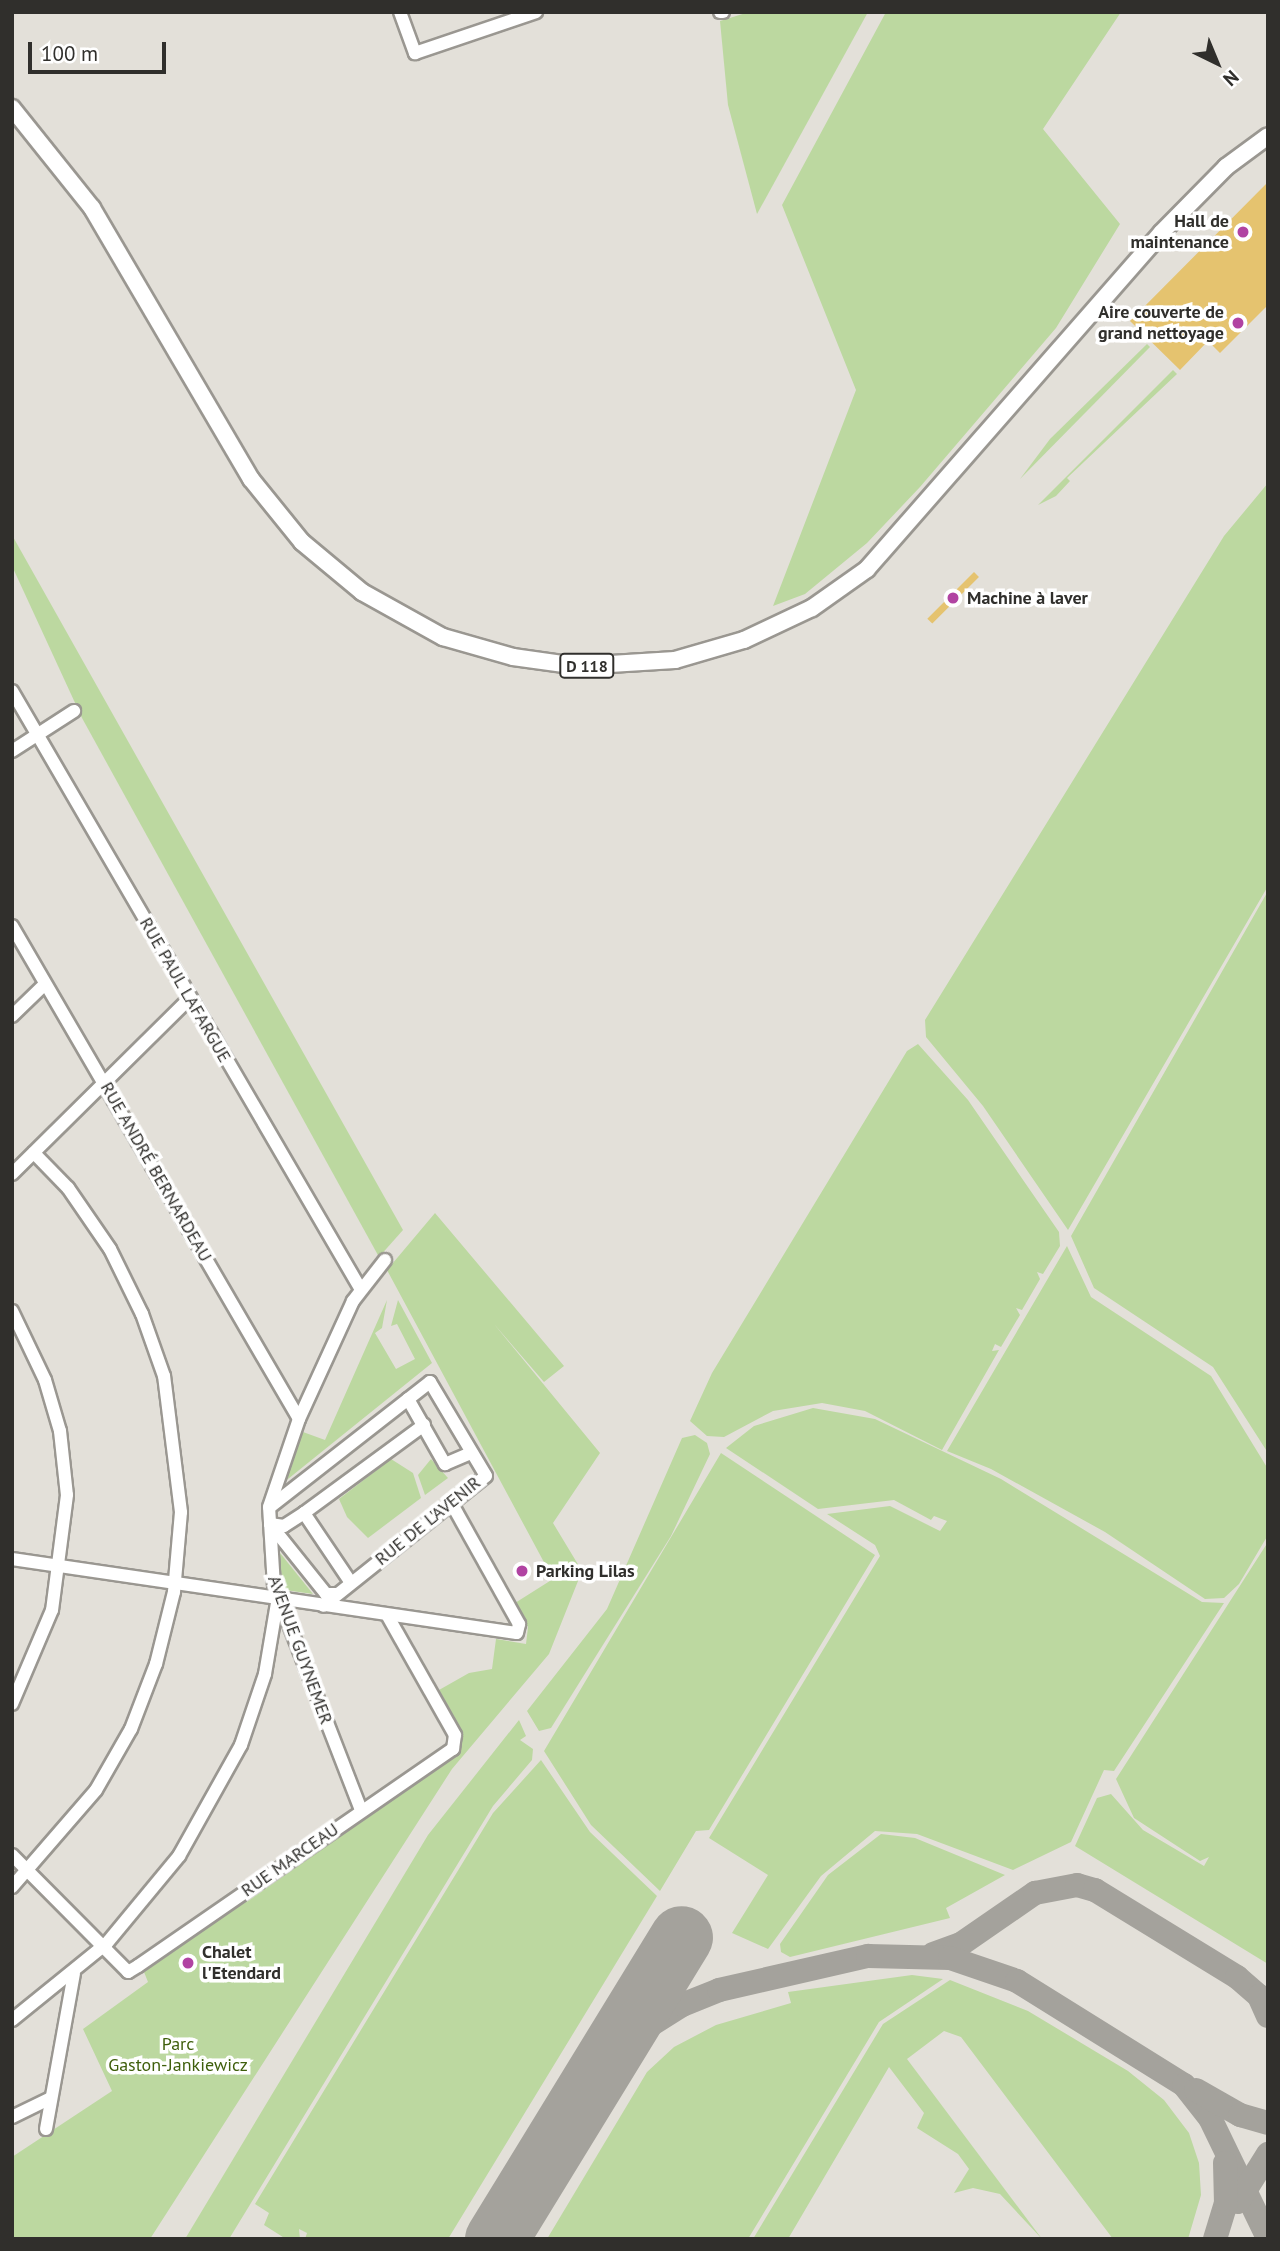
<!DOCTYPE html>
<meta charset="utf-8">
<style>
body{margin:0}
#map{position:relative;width:1280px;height:2251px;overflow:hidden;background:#e3e0d9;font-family:"PT Sans",sans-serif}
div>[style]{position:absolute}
.green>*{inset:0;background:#bcd8a0}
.taxiway>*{height:24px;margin:-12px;padding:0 12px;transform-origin:12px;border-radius:12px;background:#a4a29c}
.runway>*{height:63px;margin:-31.5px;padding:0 31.5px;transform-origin:31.5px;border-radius:31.5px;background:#a4a29c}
.building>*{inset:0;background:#e5c36f;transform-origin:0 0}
.roads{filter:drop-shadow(2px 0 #9a9791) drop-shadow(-2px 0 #9a9791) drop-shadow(0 2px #9a9791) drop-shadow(0 -2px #9a9791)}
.minor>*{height:12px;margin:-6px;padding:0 6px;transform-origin:6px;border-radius:6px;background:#fff}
.major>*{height:16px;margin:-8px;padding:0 8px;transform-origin:8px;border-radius:8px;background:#fff}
.dots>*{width:19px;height:19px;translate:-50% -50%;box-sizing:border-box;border:4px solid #fff;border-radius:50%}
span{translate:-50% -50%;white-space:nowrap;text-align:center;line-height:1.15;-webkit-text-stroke:7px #fff;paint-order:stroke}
.shield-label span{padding:2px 5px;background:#fff;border:2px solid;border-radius:5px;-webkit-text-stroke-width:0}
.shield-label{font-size:16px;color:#302f2c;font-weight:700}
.poi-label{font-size:18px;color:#302f2c;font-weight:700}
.right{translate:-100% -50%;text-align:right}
.left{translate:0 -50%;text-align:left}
.street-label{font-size:18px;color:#302f2c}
.park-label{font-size:18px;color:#3e5e0b}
.frame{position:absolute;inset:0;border:14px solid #302f2c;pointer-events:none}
.north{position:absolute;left:1182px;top:28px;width:70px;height:70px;-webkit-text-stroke:5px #fff;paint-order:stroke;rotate:137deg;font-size:19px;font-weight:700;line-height:28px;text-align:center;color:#302f2c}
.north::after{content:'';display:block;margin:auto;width:24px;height:32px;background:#302f2c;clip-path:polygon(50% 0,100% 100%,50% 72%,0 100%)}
.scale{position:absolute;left:28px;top:42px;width:138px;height:32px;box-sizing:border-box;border:4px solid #302f2c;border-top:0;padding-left:9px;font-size:21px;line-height:24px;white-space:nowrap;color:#302f2c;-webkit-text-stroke:5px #fff;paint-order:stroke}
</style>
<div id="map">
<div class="green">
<i style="clip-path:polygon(749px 12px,868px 12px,757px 214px,728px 105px,720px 21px)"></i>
<i style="clip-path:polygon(886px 12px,1121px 12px,1043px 129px,1120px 224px,1056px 328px,920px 487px,867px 543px,805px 594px,773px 606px,856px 390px,782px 205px)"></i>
<i style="clip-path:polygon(1147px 344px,1150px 347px,1020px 479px,1050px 439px)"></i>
<i style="clip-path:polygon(1173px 370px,1177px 374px,1067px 478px,1070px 481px,1056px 496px,1038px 505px)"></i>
<i style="clip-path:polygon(1268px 483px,1268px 886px,1068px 1230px,983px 1106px,926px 1037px,925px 1020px,1224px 536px)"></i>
<i style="clip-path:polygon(12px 535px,403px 1230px,379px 1257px,82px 718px,12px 566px)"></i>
<i style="clip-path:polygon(1268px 891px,1268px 1453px,1213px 1367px,1094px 1288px,1071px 1236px)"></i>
<i style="clip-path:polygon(918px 1044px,968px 1100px,1059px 1232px,1060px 1246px,1043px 1274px,1037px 1272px,1040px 1279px,1022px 1310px,1016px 1308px,1020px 1315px,1001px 1347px,995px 1344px,992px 1351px,999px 1350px,942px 1450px,865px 1411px,822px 1403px,773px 1411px,724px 1437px,707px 1436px,690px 1421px,712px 1373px,907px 1051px)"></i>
<i style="clip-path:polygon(435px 1213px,564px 1366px,544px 1382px,494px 1324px,600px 1453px,553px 1523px,582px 1571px,549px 1654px,452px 1769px,150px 2239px,12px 2239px,12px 2157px,112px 2091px,83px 2029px,148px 1982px,144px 1972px,459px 1752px,463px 1734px,439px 1690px,469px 1673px,492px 1669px,496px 1639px,526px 1644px,528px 1627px,515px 1603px,553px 1579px,387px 1270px)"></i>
<i style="clip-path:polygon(1067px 1246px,1091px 1297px,1211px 1376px,1268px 1469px,1268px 1535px,1239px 1584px,1224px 1598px,1205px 1599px,1105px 1532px,991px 1469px,947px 1451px)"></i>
<i style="clip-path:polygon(387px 1300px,382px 1328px,375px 1333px,396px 1369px,415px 1359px,397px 1324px,391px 1326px,398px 1300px,432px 1363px,283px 1483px,303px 1432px,325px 1440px)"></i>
<i style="clip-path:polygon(813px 1408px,875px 1419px,1001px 1479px,1202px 1602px,1224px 1603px,1114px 1771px,1104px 1770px,1071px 1842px,1013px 1870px,917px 1834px,875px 1831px,821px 1876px,768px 1949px,732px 1933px,768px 1875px,709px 1838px,880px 1556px,875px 1545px,827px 1514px,890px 1506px,940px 1531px,947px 1521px,934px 1516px,931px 1520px,894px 1500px,818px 1509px,726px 1448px,754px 1426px)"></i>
<i style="clip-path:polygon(695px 1435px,707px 1443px,710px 1454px,671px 1536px,551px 1728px,539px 1731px,527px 1711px,607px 1609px,682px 1438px)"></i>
<i style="clip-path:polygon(721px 1453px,875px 1555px,709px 1830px,696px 1831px,660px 1891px,591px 1825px,544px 1751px)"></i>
<i style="clip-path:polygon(391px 1459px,413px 1473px,421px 1498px,368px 1538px,347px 1517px,339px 1499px)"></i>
<i style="clip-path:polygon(431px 1459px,448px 1478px,425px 1495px,418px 1475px)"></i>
<i style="clip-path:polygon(1268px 1542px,1268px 1964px,1075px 1846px,1097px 1798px,1111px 1794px,1143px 1830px,1204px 1866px,1209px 1857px,1200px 1861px,1134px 1818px,1116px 1779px)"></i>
<i style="clip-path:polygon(276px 1548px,313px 1594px,285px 1590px)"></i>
<i style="clip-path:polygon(519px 1720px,526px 1736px,520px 1740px,533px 1749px,532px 1760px,493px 1806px,229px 2239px,185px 2239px,428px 1835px)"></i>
<i style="clip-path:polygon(541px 1760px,590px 1832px,657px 1896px,448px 2239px,305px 2239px,307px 2233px,299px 2229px,300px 2239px,286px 2239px,264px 2225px,269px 2213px,255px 2204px,493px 1813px)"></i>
<i style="clip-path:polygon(881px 1834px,915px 1838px,1005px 1875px,946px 1908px,950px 1918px,790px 1957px,781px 1952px,780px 1944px,828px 1875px)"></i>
<i style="clip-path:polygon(912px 1975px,943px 1979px,879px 2022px,748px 2239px,547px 2239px,647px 2072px,674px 2047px,716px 2025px,791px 2003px,788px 1992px)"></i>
<i style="clip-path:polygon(950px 1980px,1028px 2011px,1128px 2071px,1164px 2100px,1189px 2133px,1199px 2163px,1201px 2195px,1188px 2239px,1113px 2239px,961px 2037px,944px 2031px,907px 2059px,1042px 2239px,1000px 2194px,973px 2188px,954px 2193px,969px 2169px,958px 2154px,917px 2128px,924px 2113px,889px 2067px,788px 2239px,753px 2239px,883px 2024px)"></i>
</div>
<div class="taxiway">
<i style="left:933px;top:1954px;width:30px;rotate:-20deg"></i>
<i style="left:961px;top:1944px;width:90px;rotate:-34.6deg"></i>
<i style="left:1035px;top:1893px;width:43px;rotate:-10.8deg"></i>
<i style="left:1077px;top:1885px;width:19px;rotate:16deg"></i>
<i style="left:1095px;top:1890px;width:167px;rotate:31.5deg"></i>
<i style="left:1237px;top:1977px;width:29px;rotate:41deg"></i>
<i style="left:1259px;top:1996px;width:22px;rotate:66deg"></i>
<i style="left:589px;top:2087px;width:76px;rotate:-47.1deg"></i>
<i style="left:641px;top:2031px;width:49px;rotate:-32.4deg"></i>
<i style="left:682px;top:2005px;width:40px;rotate:-22deg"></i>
<i style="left:719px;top:1990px;width:153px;rotate:-12.9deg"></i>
<i style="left:868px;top:1956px;width:82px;rotate:1.4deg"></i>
<i style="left:950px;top:1958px;width:71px;rotate:18.9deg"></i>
<i style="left:1017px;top:1981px;width:197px;rotate:31.9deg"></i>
<i style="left:1184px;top:2085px;width:42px;rotate:51.8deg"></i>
<i style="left:1210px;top:2118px;width:133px;rotate:64.2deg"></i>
<i style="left:1196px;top:2090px;width:51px;rotate:29.6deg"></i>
<i style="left:1240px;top:2115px;width:29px;rotate:16deg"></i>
<i style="left:1238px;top:2202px;width:57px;rotate:-58deg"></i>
<i style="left:1215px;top:2239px;width:37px;rotate:-73deg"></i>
<i style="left:1226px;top:2204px;width:41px;rotate:-91.4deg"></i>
</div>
<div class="runway">
<i style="left:496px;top:2239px;width:354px;rotate:-58.5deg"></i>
</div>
<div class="building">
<i style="clip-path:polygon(1268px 182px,1268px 305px,1220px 353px,1208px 341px,1180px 370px,1130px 321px)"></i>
<i style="left:974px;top:572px;width:7px;height:66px;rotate:45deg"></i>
</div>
<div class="roads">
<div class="minor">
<i style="left:400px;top:12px;width:44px;rotate:69.9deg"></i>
<i style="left:415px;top:53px;width:128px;rotate:-18.7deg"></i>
<i style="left:720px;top:12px;width:3px"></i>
<i style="left:12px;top:691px;width:691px;rotate:59.76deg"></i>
<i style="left:12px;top:751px;width:74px;rotate:-32.8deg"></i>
<i style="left:12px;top:926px;width:570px;rotate:59.79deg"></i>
<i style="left:12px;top:1016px;width:46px;rotate:-44.1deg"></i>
<i style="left:12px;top:1174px;width:250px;rotate:-44.7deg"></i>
<i style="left:12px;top:1311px;width:76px;rotate:64.4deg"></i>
<i style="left:45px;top:1380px;width:53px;rotate:73.6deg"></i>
<i style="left:60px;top:1431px;width:64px;rotate:83.8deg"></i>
<i style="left:67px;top:1495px;width:116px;rotate:97.4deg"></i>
<i style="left:52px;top:1610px;width:102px;rotate:113.1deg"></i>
<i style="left:408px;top:1399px;width:75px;rotate:60.4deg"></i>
<i style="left:445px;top:1464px;width:28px;rotate:-23deg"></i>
<i style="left:270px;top:1507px;width:203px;rotate:-38deg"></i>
<i style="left:430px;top:1382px;width:109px;rotate:59.2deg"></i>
<i style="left:486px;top:1476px;width:208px;rotate:141.4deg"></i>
<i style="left:304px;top:1513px;width:84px;rotate:56.1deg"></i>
<i style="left:270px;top:1524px;width:14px;rotate:8deg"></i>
<i style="left:284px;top:1526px;width:24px;rotate:-33deg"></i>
<i style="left:304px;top:1513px;width:149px;rotate:-36.3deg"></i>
<i style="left:270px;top:1524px;width:90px;rotate:51.3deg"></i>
<i style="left:326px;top:1594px;width:10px"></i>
<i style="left:12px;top:1559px;width:510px;rotate:8.34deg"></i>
<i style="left:517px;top:1633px;width:9px;rotate:-77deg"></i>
<i style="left:519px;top:1624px;width:137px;rotate:-119.2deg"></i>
<i style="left:361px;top:1810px;width:240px;rotate:-111.2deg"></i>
<i style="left:274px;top:1586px;width:79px;rotate:-93.6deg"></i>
<i style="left:269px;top:1507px;width:93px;rotate:-71.2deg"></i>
<i style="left:299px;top:1419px;width:130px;rotate:-65.4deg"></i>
<i style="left:353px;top:1301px;width:52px;rotate:-52deg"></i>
<i style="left:12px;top:1855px;width:165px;rotate:45.2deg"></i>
<i style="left:128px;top:1972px;width:12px;rotate:-31deg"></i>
<i style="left:138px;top:1966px;width:383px;rotate:-34.6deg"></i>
<i style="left:453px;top:1749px;width:14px;rotate:-82deg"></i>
<i style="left:455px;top:1735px;width:138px;rotate:-119.5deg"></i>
<i style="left:12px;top:1887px;width:128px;rotate:-49.1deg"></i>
<i style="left:96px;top:1790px;width:70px;rotate:-60.2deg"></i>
<i style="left:131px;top:1729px;width:70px;rotate:-69deg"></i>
<i style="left:156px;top:1664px;width:74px;rotate:-76deg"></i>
<i style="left:174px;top:1592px;width:80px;rotate:-85deg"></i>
<i style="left:181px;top:1512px;width:137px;rotate:-97.1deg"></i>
<i style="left:164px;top:1376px;width:66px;rotate:-109.5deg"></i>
<i style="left:142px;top:1314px;width:72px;rotate:-116.2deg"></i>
<i style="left:110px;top:1249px;width:74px;rotate:-124.5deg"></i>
<i style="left:68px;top:1188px;width:49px;rotate:-134.2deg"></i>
<i style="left:12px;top:2020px;width:122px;rotate:-39deg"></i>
<i style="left:107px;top:1943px;width:113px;rotate:-50.4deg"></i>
<i style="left:179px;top:1856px;width:127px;rotate:-60.8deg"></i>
<i style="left:241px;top:1745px;width:75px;rotate:-71.3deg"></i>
<i style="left:265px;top:1674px;width:72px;rotate:-80.4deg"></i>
<i style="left:12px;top:2117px;width:43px;rotate:-26deg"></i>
<i style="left:46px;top:2129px;width:158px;rotate:-79.8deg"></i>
</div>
<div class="major">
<i style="left:12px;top:108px;width:128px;rotate:51.3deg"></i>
<i style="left:92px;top:208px;width:314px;rotate:59.6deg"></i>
<i style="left:251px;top:479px;width:81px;rotate:51deg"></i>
<i style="left:302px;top:542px;width:78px;rotate:39.8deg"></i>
<i style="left:362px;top:592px;width:93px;rotate:29.1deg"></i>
<i style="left:443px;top:637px;width:73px;rotate:15.9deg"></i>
<i style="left:513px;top:657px;width:66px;rotate:7.9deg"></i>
<i style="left:578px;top:666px;width:97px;rotate:-3.5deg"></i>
<i style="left:675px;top:660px;width:72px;rotate:-16.2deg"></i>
<i style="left:744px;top:640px;width:75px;rotate:-25.2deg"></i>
<i style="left:812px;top:608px;width:67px;rotate:-35.3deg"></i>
<i style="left:867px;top:569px;width:446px;rotate:-48.8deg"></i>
<i style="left:1161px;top:233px;width:93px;rotate:-45.4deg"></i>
<i style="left:1226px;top:167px;width:52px;rotate:-36.4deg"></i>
</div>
</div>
<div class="dots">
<i style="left:1243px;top:232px;background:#b143a2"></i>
<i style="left:1238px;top:323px;background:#b143a2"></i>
<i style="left:953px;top:598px;background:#b143a2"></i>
<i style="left:522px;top:1571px;background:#b143a2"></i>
<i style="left:188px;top:1963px;background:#b143a2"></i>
</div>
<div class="shield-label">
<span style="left:587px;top:666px">D 118</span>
</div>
<div class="poi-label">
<span class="right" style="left:1229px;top:232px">Hall de<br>maintenance</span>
<span class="right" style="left:1224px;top:323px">Aire couverte de<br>grand nettoyage</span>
<span class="left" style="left:967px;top:598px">Machine à laver</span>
<span class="left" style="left:536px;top:1571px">Parking Lilas</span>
<span class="left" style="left:202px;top:1963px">Chalet<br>l'Etendard</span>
</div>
<div class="street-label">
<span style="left:185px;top:990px;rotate:60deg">RUE PAUL LAFARGUE</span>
<span style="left:156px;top:1172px;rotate:60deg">RUE ANDRÉ BERNARDEAU</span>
<span style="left:428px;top:1521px;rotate:-39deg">RUE DE L'AVENIR</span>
<span style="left:300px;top:1650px;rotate:70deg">AVENUE GUYNEMER</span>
<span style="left:290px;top:1860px;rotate:-35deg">RUE MARCEAU</span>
</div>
<div class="park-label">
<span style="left:178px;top:2055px">Parc<br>Gaston-Jankiewicz</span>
</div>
<div class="frame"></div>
<div class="north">N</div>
<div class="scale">100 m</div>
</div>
